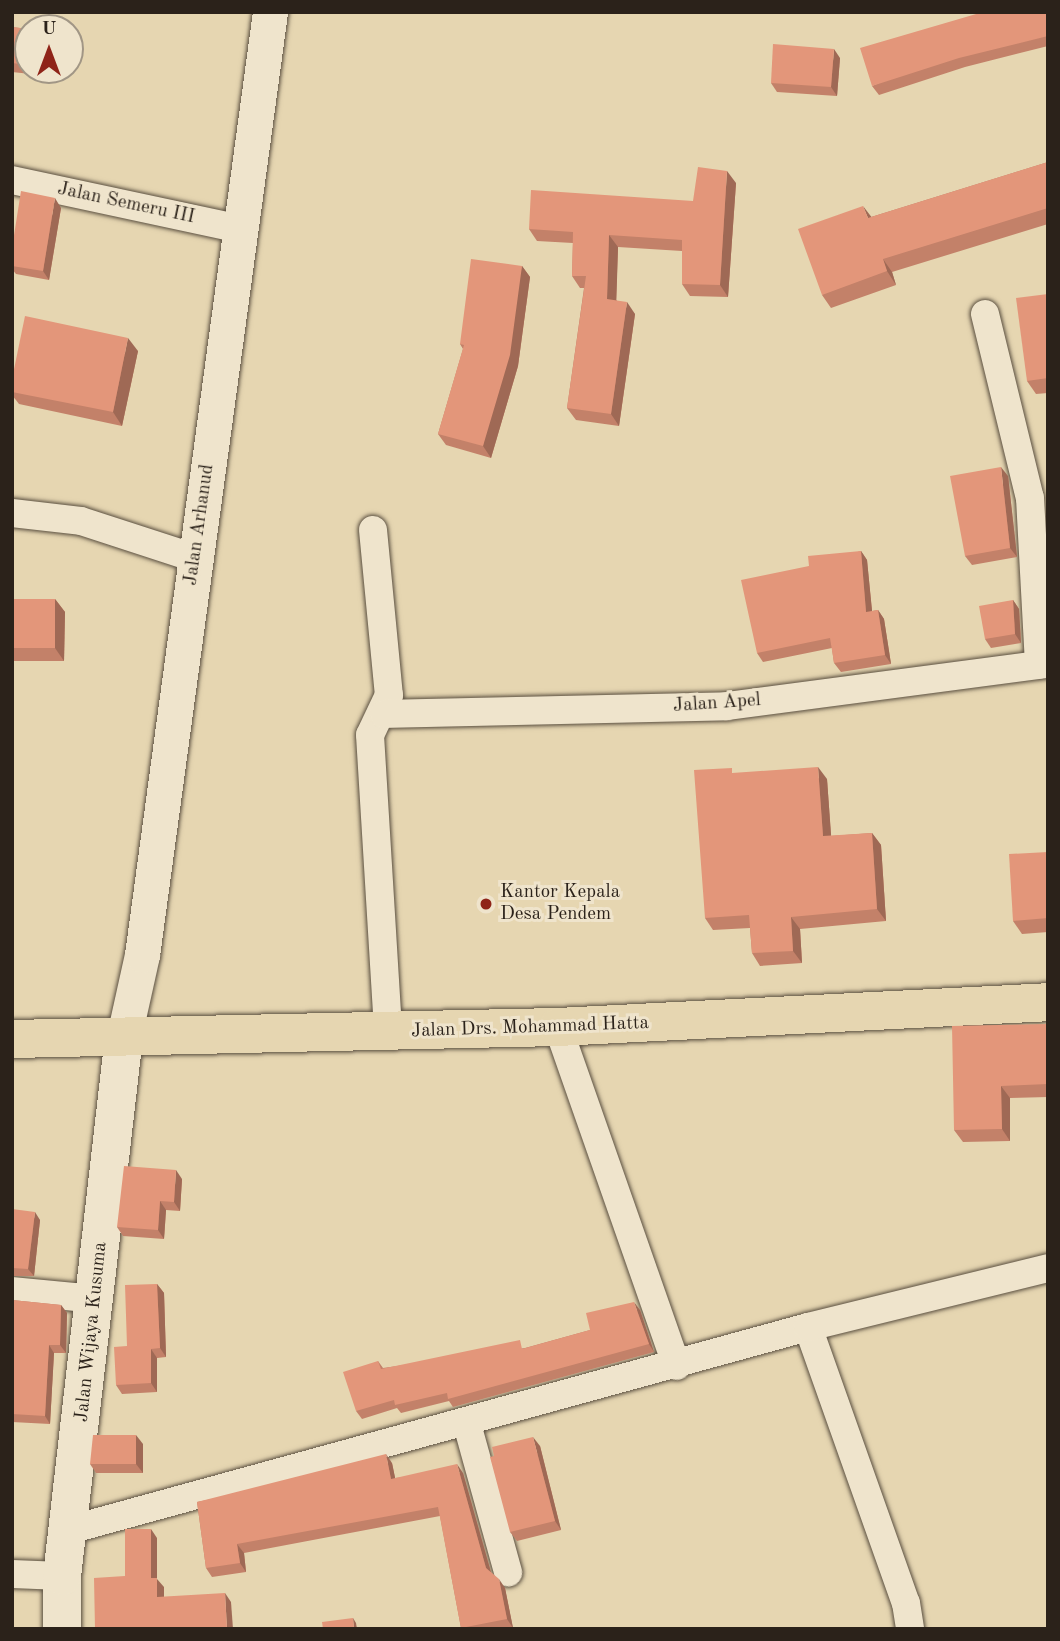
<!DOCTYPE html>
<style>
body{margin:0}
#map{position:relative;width:1060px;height:1641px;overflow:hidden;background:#e6d6b1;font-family:"Old Standard TT",serif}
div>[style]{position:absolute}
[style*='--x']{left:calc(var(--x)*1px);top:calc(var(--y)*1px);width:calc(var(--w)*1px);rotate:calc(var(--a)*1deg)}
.roads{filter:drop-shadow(0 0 2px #5a4f40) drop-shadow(0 0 2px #5a4f40)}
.minor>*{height:28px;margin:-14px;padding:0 14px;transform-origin:14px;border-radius:14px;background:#efe4cc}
.tertiary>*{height:35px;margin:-17.5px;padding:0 17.5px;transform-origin:17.5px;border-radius:17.5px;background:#efe4cc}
.secondary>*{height:38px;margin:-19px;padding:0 19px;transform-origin:19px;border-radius:19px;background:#efe4cc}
.primary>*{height:38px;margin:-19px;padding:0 19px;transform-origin:19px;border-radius:19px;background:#e6d6b1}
.wall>*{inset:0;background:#c38169}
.shaded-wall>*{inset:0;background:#9f6955}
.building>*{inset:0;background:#e3967a}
.dots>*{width:19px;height:19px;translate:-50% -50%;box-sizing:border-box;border:4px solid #efe4cc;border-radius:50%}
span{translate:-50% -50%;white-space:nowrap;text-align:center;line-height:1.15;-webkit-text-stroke:6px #efe4cc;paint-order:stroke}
.street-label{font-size:19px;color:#2b221a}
.poi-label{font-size:19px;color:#2b221a}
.left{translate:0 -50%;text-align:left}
.frame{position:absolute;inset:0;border:14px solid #2b221a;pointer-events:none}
.north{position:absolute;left:14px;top:14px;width:70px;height:70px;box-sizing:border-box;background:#efe4cc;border:2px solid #a19685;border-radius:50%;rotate:0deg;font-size:19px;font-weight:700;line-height:28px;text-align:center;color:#2b221a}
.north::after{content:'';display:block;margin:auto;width:24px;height:32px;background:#8f2418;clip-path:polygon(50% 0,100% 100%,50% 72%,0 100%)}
</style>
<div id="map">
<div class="roads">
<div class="minor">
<i style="--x:12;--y:180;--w:233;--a:12.1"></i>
<i style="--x:985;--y:314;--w:189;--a:76.3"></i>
<i style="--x:1030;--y:498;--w:167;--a:86.9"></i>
<i style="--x:12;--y:513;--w:69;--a:6.6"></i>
<i style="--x:81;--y:521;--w:120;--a:18"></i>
<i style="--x:373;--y:530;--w:166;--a:84.5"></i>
<i style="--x:389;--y:695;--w:44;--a:115.4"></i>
<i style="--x:370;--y:735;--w:298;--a:86.5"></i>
<i style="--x:384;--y:714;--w:343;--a:-1.3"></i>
<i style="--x:727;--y:706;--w:324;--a:-7.5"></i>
<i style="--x:558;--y:1027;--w:359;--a:70.7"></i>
<i style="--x:12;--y:1291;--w:85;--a:5.4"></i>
<i style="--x:808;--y:1327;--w:293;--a:70.5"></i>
<i style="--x:906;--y:1603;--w:26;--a:81"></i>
<i style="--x:467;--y:1424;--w:154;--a:74.5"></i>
<i style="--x:69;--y:1530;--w:766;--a:-15.36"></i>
<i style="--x:808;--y:1327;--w:247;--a:-13.8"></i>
<i style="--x:12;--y:1574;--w:50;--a:2.3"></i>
</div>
<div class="tertiary">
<i style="--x:124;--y:1036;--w:83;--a:-77.5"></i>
<i style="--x:142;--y:955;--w:952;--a:-82.27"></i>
</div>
<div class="secondary">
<i style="--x:62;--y:1629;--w:53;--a:-90"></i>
<i style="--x:62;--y:1576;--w:544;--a:-83.45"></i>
</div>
<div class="primary">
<i style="--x:12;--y:1039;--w:546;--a:-1.26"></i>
<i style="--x:558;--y:1027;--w:491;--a:-2.9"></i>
</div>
</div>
<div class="wall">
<i style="clip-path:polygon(1048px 12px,1048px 46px,965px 67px,879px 95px,872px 86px)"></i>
<i style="clip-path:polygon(12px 27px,28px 29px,28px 70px,69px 70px,68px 78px,12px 72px)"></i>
<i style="clip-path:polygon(840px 58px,837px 96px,777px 92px,771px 83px)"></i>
<i style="clip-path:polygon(1048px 162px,1048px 224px,892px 272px,896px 285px,831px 308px,822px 295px,871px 217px)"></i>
<i style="clip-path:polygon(736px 183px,728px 297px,690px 296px,682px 284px,682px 251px,618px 247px,616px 300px,635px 314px,619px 426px,576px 420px,567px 408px,584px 288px,580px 288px,572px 276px,573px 243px,537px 241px,529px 229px,693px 201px)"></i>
<i style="clip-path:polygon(61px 208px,49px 280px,16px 274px,12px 269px,12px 248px)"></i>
<i style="clip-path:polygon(522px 266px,530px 277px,518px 366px,491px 458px,446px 445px,438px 434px,463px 349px,460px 344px)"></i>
<i style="clip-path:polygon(1048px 294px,1048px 393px,1036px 394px,1027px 381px)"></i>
<i style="clip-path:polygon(138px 351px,122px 426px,19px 404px,12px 395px,12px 379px)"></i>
<i style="clip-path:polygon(1008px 476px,1017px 557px,972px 565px,965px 556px)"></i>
<i style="clip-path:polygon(861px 551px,867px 560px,872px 611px,878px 610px,884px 619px,891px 664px,841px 672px,834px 663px,832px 648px,763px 662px,757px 653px,809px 566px)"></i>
<i style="clip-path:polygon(12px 599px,55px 599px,65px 612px,64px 661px,12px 661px)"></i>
<i style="clip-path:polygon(1013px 600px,1019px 609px,1021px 643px,991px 648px,985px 639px)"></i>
<i style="clip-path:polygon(735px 773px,827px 779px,831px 836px,872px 833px,881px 845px,886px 921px,800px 929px,802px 963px,760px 966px,752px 953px,750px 928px,713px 930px,705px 918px)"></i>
<i style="clip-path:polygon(1048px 852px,1048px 932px,1022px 934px,1013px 921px)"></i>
<i style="clip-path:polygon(1048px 1024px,1048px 1097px,1010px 1098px,1010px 1141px,963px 1142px,954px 1130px)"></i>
<i style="clip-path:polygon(182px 1179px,180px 1211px,166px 1210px,164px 1239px,123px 1236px,117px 1227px)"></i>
<i style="clip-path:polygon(12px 1209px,40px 1220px,34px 1276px,12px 1276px)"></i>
<i style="clip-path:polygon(157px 1284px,164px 1293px,166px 1357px,157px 1358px,157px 1392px,122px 1394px,116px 1385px,127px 1346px)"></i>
<i style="clip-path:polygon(12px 1300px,61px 1305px,67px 1313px,66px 1353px,54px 1353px,50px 1424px,12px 1422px)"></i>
<i style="clip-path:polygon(640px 1310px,654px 1352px,453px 1407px,449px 1401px,401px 1413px,397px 1408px,362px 1419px,356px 1411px,378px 1361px,383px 1368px,525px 1348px,590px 1330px)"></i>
<i style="clip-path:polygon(143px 1444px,143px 1473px,96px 1473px,90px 1464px)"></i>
<i style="clip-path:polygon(540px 1446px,561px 1530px,517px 1541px,510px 1532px)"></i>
<i style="clip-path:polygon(392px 1463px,395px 1478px,463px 1473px,491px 1572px,505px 1588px,513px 1628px,461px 1628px,440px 1516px,244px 1553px,246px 1572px,212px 1577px,206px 1568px,197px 1502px)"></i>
</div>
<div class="shaded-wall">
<i style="clip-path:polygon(70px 39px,72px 42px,70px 61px)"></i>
<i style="clip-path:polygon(834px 49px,840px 58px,837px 96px,831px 87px)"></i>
<i style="clip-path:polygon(63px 70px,69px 70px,68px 78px)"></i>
<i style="clip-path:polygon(727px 171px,736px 183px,728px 297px,720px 285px)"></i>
<i style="clip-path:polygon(55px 198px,61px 208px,49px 280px,43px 271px)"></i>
<i style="clip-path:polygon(863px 206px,873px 219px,868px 218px)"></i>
<i style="clip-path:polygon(609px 235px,618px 247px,616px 311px,607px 299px)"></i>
<i style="clip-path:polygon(883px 259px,892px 272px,896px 285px,887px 271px)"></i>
<i style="clip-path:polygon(522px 266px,530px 277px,518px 366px,491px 458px,483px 446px)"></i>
<i style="clip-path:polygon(627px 302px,635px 314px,619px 426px,611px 414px)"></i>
<i style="clip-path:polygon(128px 338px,138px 351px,122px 426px,113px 412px)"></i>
<i style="clip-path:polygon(1001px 467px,1008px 476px,1017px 557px,1010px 548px)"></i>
<i style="clip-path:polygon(861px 551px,867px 560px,873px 621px,866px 612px)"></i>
<i style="clip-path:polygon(55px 599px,65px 612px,64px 661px,55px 648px)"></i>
<i style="clip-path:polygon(1013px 600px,1019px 609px,1021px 643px,1015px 634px)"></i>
<i style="clip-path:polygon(878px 610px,884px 619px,891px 664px,885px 655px)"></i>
<i style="clip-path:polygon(818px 767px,827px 779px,832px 848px,823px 836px)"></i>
<i style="clip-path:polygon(872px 833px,881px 845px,886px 921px,877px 909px)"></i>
<i style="clip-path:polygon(791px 917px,800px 929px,802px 963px,793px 951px)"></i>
<i style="clip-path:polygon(1001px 1086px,1010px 1098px,1010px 1141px,1002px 1129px)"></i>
<i style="clip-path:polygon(176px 1170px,182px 1179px,180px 1211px,174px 1202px)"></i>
<i style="clip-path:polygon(160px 1201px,166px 1210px,164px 1239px,158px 1230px)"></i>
<i style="clip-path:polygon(35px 1212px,40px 1220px,34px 1276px,28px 1269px)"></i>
<i style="clip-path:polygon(157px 1284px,164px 1293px,166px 1357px,160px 1348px)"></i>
<i style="clip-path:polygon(634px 1302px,640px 1310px,654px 1352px,649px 1344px)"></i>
<i style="clip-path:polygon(61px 1305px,67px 1313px,66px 1353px,60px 1345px)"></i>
<i style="clip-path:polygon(49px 1345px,54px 1353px,50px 1424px,45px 1416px)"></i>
<i style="clip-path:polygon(151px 1349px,157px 1358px,157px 1392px,151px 1383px)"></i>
<i style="clip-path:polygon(136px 1435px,143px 1444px,143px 1473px,136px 1464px)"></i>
<i style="clip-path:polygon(533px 1437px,540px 1446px,561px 1530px,555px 1521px)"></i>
<i style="clip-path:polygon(386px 1454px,392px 1463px,397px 1487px,391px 1479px)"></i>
<i style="clip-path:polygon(457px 1464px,463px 1473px,492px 1576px,486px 1568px)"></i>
<i style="clip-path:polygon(151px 1529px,157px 1538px,157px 1579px,164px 1587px,164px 1606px,157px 1597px,151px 1578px)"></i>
<i style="clip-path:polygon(237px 1544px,244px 1553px,246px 1572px,240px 1563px)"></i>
<i style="clip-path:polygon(499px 1579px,505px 1588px,513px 1628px,507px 1619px)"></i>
<i style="clip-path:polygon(225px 1593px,231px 1602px,233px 1629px,227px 1629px)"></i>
<i style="clip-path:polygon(353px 1618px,356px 1623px,357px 1629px,354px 1629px)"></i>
</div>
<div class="building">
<i style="clip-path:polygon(983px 12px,1048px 12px,1048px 36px,959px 58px,872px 86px,860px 48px)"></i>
<i style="clip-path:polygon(12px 27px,28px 29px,28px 65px,12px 63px)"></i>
<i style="clip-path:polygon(773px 44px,834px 49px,831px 87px,771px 83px)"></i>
<i style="clip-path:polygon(1048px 162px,1048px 208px,883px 259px,887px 271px,822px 295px,798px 229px,863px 206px,868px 218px)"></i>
<i style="clip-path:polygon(698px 167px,727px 171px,720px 285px,682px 284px,682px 240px,609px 235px,607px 299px,627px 302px,611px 414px,567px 408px,586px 276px,572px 276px,573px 232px,529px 229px,531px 190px,693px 201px)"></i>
<i style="clip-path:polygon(21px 191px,55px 198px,43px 271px,12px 266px,12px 248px)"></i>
<i style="clip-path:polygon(471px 259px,522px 266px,510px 355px,483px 446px,438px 434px,464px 345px,460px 344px)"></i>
<i style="clip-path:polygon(1048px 294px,1048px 378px,1027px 381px,1016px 298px)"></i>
<i style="clip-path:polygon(25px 316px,128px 338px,113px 412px,12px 392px,12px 379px)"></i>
<i style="clip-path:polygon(1001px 467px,1010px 548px,965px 556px,950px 476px)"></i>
<i style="clip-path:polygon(861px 551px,866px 612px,878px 610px,885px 655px,834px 663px,830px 638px,757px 653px,741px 580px,809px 566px,808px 556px)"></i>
<i style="clip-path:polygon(12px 599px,55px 599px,55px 648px,12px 648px)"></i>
<i style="clip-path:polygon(1013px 600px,1015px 634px,985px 639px,979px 606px)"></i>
<i style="clip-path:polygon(818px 767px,823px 836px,872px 833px,877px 909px,791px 917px,793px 951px,752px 953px,749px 915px,705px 918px,694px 770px,732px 768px,732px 773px)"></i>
<i style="clip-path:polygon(1048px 852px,1048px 918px,1013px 921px,1009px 854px)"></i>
<i style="clip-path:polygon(1048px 1024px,1048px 1084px,1001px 1086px,1002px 1129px,954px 1130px,952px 1026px)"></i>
<i style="clip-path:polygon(124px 1166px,176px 1170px,174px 1202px,160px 1201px,158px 1230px,117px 1227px)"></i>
<i style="clip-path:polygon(12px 1209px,35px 1212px,28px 1269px,12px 1268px)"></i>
<i style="clip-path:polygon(157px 1284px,160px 1348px,151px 1349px,151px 1383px,116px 1385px,114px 1347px,127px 1346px,125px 1285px)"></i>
<i style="clip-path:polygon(12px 1300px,61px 1305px,60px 1345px,49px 1345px,45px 1416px,12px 1414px)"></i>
<i style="clip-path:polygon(634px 1302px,649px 1344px,448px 1399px,447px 1393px,395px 1405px,394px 1400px,356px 1411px,343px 1372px,378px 1361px,381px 1369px,520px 1340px,522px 1349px,590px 1330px,586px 1313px)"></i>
<i style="clip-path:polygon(93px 1435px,136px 1435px,136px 1464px,90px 1464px)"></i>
<i style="clip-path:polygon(533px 1437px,555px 1521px,510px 1532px,490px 1457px,494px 1456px,492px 1447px)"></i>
<i style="clip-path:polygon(386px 1454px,391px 1479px,457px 1464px,486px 1568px,499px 1579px,507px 1619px,461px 1628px,438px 1507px,237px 1544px,240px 1563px,206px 1568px,197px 1502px)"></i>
<i style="clip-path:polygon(125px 1529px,151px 1529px,151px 1578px,157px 1578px,157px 1597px,225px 1593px,227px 1629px,95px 1629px,94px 1578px,125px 1576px)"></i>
<i style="clip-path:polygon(353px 1618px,354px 1629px,323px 1629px,322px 1622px)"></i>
</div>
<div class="dots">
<i style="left:486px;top:904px;background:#8f2418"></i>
</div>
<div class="street-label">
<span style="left:126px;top:204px;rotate:12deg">Jalan Semeru III</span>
<span style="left:200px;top:525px;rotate:-82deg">Jalan Arhanud</span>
<span style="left:717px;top:704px;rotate:-4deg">Jalan Apel</span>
<span style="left:530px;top:1028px;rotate:-2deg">Jalan Drs. Mohammad Hatta</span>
<span style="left:92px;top:1332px;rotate:-84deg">Jalan Wijaya Kusuma</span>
</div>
<div class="poi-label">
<span class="left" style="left:500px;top:904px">Kantor Kepala<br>Desa Pendem</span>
</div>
<div class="frame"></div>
<div class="north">U</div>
</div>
